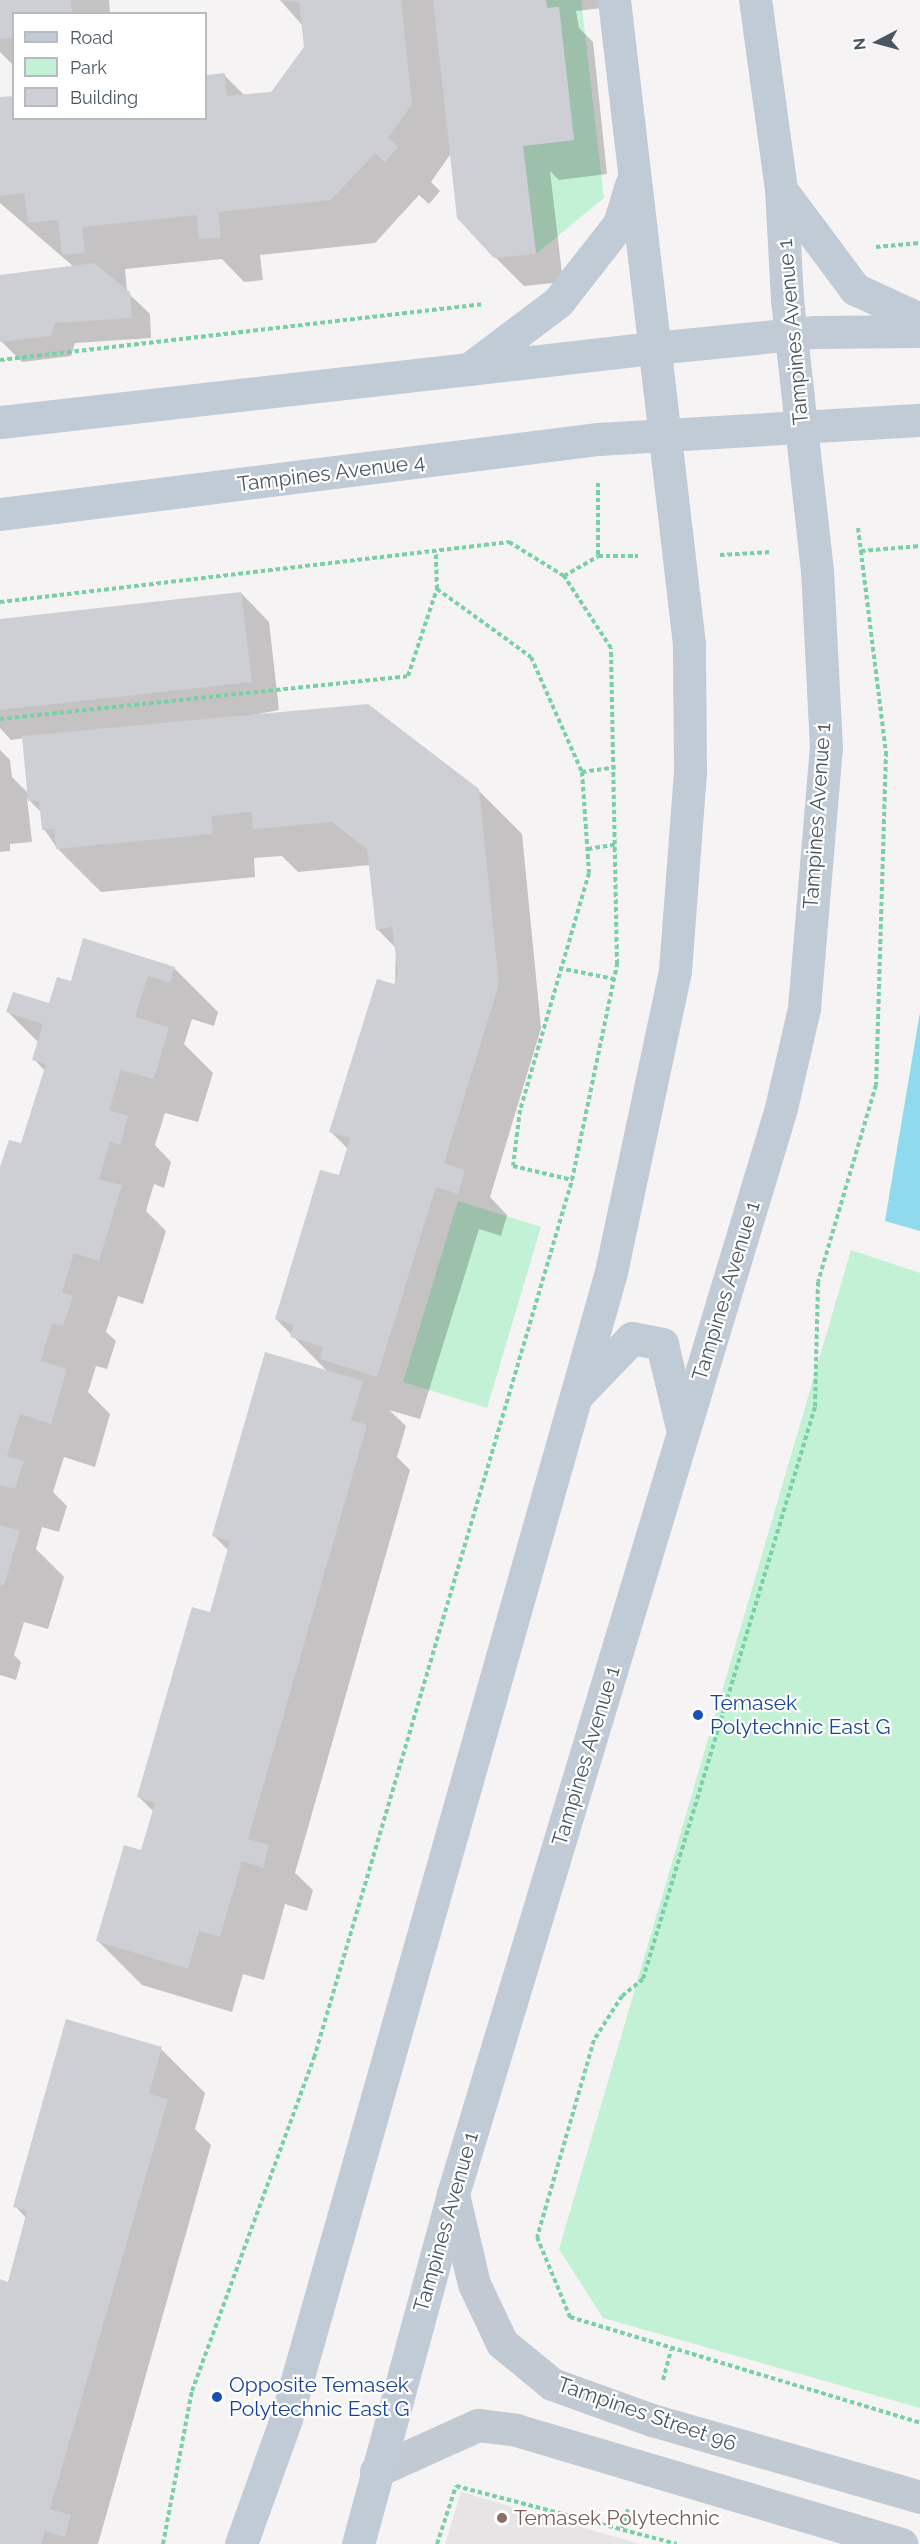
<!DOCTYPE html>
<style>
body{margin:0}
#map{position:relative;width:920px;height:2544px;overflow:hidden;background:#f5f3f3;font-family:Raleway,sans-serif}
div>[style]{position:absolute}
[style*='--x']{left:calc(var(--x)*1px);top:calc(var(--y)*1px);width:calc(var(--w)*1px);rotate:calc(var(--a)*1deg)}
.education>*{inset:0;background:#e6e4e5}
.green>*{inset:0;background:#c3f1d5}
.water>*{inset:0;background:#90daee}
.shadow>*{inset:0;background:#0003}
.building>*{inset:0;background:#cdcfd5}
.path>*{height:4px;margin-top:-2px;transform-origin:0;background:repeating-linear-gradient(90deg,#7ad0a6 0 4.5px,transparent 0 7.5px)}
.street>*{height:33px;margin:-16.5px;padding:0 16.5px;transform-origin:16.5px;border-radius:16.5px;background:#c1cad2}
.secondary>*{height:33px;margin:-16.5px;padding:0 16.5px;transform-origin:16.5px;border-radius:16.5px;background:#c1cbd6}
.dots>*{width:16px;height:16px;translate:-50% -50%;box-sizing:border-box;border:3px solid #fff;border-radius:50%}
span{translate:-50% -50%;white-space:nowrap;text-align:center;line-height:1.15;-webkit-text-stroke:4.5px #fff;paint-order:stroke}
.street-label{font-size:21px;color:#4a5661}
.transit-label{font-size:21px;color:#164399}
.left{translate:0 -50%;text-align:left}
.education-label{font-size:21px;color:#785e54}
.legend{position:absolute;left:12px;top:12px;width:195px;height:108px;box-sizing:border-box;background:#fff;border:2px solid #b7bbc0;margin:0;padding:8px 10px;list-style:none;font-size:18px;color:#4a5661}
.legend li{display:flex;align-items:center;gap:12px;height:30px}
.legend b{width:30px;border:2px solid #b7bbc0}
.north{position:absolute;left:848px;top:12px;width:60px;height:60px;-webkit-text-stroke:4px #fff;paint-order:stroke;rotate:264deg;font-size:16px;font-weight:700;line-height:24px;text-align:center;color:#4a5661}
.north::after{content:'';display:block;margin:auto;width:21px;height:27px;background:#4a5661;clip-path:polygon(50% 0,100% 100%,50% 72%,0 100%)}
</style>
<div id="map">
<div class="education">
<i style="clip-path:polygon(461px 2492px,640px 2544px,445px 2544px)"></i>
</div>
<div class="green">
<i style="clip-path:polygon(546px 0,581px 0,604px 198px,536px 254px,523px 146px,574px 140px,559px 7px,547px 8px)"></i>
<i style="clip-path:polygon(458px 1201px,541px 1227px,487px 1408px,403px 1382px)"></i>
<i style="clip-path:polygon(851px 1250px,920px 1273px,920px 2408px,603px 2318px,559px 2249px)"></i>
</div>
<div class="water">
<i style="clip-path:polygon(920px 1012px,920px 1231px,885px 1221px)"></i>
</div>
<div class="shadow">
<i style="clip-path:polygon(0 0,109px 0,110px 14px,14px 14px,14px 66px,0 52px)"></i>
<i style="clip-path:polygon(280px 0,610px 0,611px 7px,576px 11px,579px 28px,593px 42px,607px 174px,559px 180px,550px 171px,563px 282px,524px 286px,495px 257px,452px 152px,431px 182px,440px 191px,429px 204px,419px 195px,375px 243px,260px 255px,263px 280px,244px 282px,222px 259px,125px 269px,127px 292px,150px 314px,151px 338px,75px 343px,71px 356px,22px 362px,2px 342px,0 276px,74px 267px,0 203px,0 98px,14px 118px,206px 118px,206px 77px,224px 75px,245px 96px,271px 93px,305px 47px,303px 26px)"></i>
<i style="clip-path:polygon(241px 593px,269px 622px,279px 710px,243px 717px,478px 790px,522px 834px,541px 1028px,490px 1197px,507px 1215px,501px 1236px,479px 1229px,420px 1419px,389px 1410px,406px 1426px,397px 1457px,410px 1470px,295px 1873px,313px 1890px,307px 1911px,285px 1904px,264px 1980px,243px 1974px,232px 2012px,142px 1985px,98px 1941px,142px 1852px,154px 1812px,139px 1797px,211px 1614px,229px 1551px,214px 1536px,328px 1372px,276px 1319px,340px 1177px,348px 1149px,331px 1132px,395px 986px,396px 948px,377px 929px,370px 865px,298px 872px,282px 856px,254px 858px,255px 877px,101px 892px,57px 848px,44px 829px,42px 813px,27px 798px,32px 842px,10px 844px,10px 851px,0 852px,0 750px,10px 760px,12px 777px,29px 794px,24px 738px,11px 740px,0 728px,0 621px)"></i>
<i style="clip-path:polygon(174px 968px,218px 1012px,214px 1026px,192px 1019px,184px 1044px,213px 1073px,198px 1122px,165px 1113px,155px 1145px,171px 1162px,164px 1188px,154px 1184px,146px 1211px,166px 1231px,143px 1304px,118px 1296px,106px 1332px,116px 1341px,107px 1369px,96px 1366px,88px 1392px,110px 1414px,95px 1467px,64px 1457px,53px 1492px,67px 1506px,59px 1532px,42px 1527px,36px 1549px,64px 1577px,48px 1629px,24px 1622px,14px 1655px,21px 1662px,16px 1680px,0 1675px,0 1169px,22px 1145px,45px 1071px,34px 1059px,39px 1043px,8px 1012px,50px 1005px,72px 983px)"></i>
<i style="clip-path:polygon(161px 2049px,205px 2093px,195px 2129px,211px 2145px,98px 2544px,0 2544px,0 2281px,9px 2283px,27px 2219px,15px 2206px)"></i>
</div>
<div class="building">
<i style="clip-path:polygon(0 0,71px 0,72px 14px,14px 14px,14px 38px,0 39px)"></i>
<i style="clip-path:polygon(278px 0,401px 0,412px 104px,388px 138px,398px 147px,385px 162px,375px 153px,331px 200px,218px 212px,221px 238px,199px 239px,197px 215px,82px 227px,85px 253px,62px 255px,58px 220px,28px 223px,24px 193px,0 196px,0 97px,14px 96px,14px 118px,206px 118px,206px 75px,225px 73px,227px 96px,271px 92px,304px 47px,299px 2px)"></i>
<i style="clip-path:polygon(433px 0,546px 0,547px 8px,559px 7px,574px 140px,523px 146px,536px 254px,494px 258px,457px 218px)"></i>
<i style="clip-path:polygon(94px 263px,130px 292px,132px 318px,55px 323px,51px 336px,0 342px,0 275px)"></i>
<i style="clip-path:polygon(241px 592px,252px 682px,0 710px,0 619px)"></i>
<i style="clip-path:polygon(368px 704px,479px 789px,499px 984px,444px 1163px,465px 1170px,458px 1194px,436px 1187px,377px 1377px,320px 1359px,323px 1347px,290px 1337px,294px 1325px,275px 1319px,320px 1170px,339px 1175px,350px 1138px,329px 1132px,377px 979px,394px 984px,398px 973px,392px 927px,376px 930px,367px 849px,332px 822px,253px 829px,252px 812px,211px 816px,213px 834px,56px 849px,54px 829px,42px 830px,39px 801px,28px 801px,22px 736px)"></i>
<i style="clip-path:polygon(83px 938px,175px 967px,170px 983px,148px 976px,135px 1017px,169px 1027px,154px 1079px,121px 1070px,109px 1110px,128px 1116px,120px 1145px,110px 1141px,99px 1179px,122px 1185px,99px 1261px,74px 1253px,62px 1292px,73px 1296px,63px 1326px,52px 1323px,41px 1361px,67px 1369px,51px 1424px,20px 1414px,7px 1456px,24px 1461px,15px 1489px,0 1485px,0 1167px,9px 1140px,21px 1143px,46px 1064px,32px 1060px,43px 1024px,6px 1012px,13px 992px,49px 1003px,57px 977px,71px 981px)"></i>
<i style="clip-path:polygon(265px 1352px,363px 1381px,351px 1420px,367px 1425px,248px 1839px,269px 1845px,263px 1868px,242px 1861px,220px 1937px,199px 1931px,188px 1969px,96px 1941px,124px 1845px,141px 1850px,155px 1803px,137px 1797px,192px 1607px,210px 1612px,230px 1541px,212px 1536px)"></i>
<i style="clip-path:polygon(0 1525px,20px 1531px,4px 1586px,0 1585px)"></i>
<i style="clip-path:polygon(66px 2019px,162px 2047px,149px 2094px,168px 2099px,50px 2509px,71px 2515px,65px 2537px,45px 2531px,41px 2544px,0 2544px,0 2279px,8px 2282px,27px 2211px,13px 2207px)"></i>
</div>
<div class="path">
<i style="--x:876;--y:247;--w:44;--a:-5.2"></i>
<i style="--x:0;--y:360;--w:485;--a:-6.6"></i>
<i style="--x:598;--y:483;--w:73;--a:90"></i>
<i style="--x:598;--y:556;--w:40;--a:0"></i>
<i style="--x:858;--y:528;--w:226;--a:82.9"></i>
<i style="--x:886;--y:752;--w:333;--a:91.7"></i>
<i style="--x:876;--y:1085;--w:205;--a:106.4"></i>
<i style="--x:818;--y:1282;--w:125;--a:91.4"></i>
<i style="--x:815;--y:1407;--w:597;--a:106.74"></i>
<i style="--x:643;--y:1979;--w:27;--a:141"></i>
<i style="--x:622;--y:1996;--w:52;--a:122.5"></i>
<i style="--x:594;--y:2040;--w:205;--a:106.1"></i>
<i style="--x:537;--y:2237;--w:87;--a:67.6"></i>
<i style="--x:570;--y:2317;--w:366;--a:16.8"></i>
<i style="--x:861;--y:551;--w:59;--a:-4.8"></i>
<i style="--x:720;--y:555;--w:52;--a:-3.3"></i>
<i style="--x:437;--y:589;--w:116;--a:35.9"></i>
<i style="--x:531;--y:657;--w:126;--a:66.1"></i>
<i style="--x:582;--y:772;--w:101;--a:86"></i>
<i style="--x:589;--y:873;--w:247;--a:106.2"></i>
<i style="--x:520;--y:1110;--w:56;--a:97.1"></i>
<i style="--x:513;--y:1166;--w:61;--a:13.3"></i>
<i style="--x:0;--y:602;--w:513;--a:-6.72"></i>
<i style="--x:509;--y:542;--w:65;--a:31.7"></i>
<i style="--x:0;--y:719;--w:410;--a:-6"></i>
<i style="--x:408;--y:676;--w:92;--a:-71.6"></i>
<i style="--x:437;--y:589;--w:38;--a:-92"></i>
<i style="--x:582;--y:772;--w:34;--a:-8"></i>
<i style="--x:588;--y:849;--w:30;--a:-9"></i>
<i style="--x:559;--y:968;--w:56;--a:11.3"></i>
<i style="--x:663;--y:2380;--w:31;--a:-75"></i>
<i style="--x:622;--y:2528;--w:20;--a:-72"></i>
<i style="--x:163;--y:2544;--w:156;--a:-79.3"></i>
<i style="--x:192;--y:2391;--w:355;--a:-69.9"></i>
<i style="--x:314;--y:2058;--w:915;--a:-73.62"></i>
<i style="--x:572;--y:1180;--w:221;--a:-78.2"></i>
<i style="--x:617;--y:964;--w:316;--a:-91.1"></i>
<i style="--x:611;--y:648;--w:86;--a:-123.1"></i>
<i style="--x:564;--y:576;--w:39;--a:-30"></i>
<i style="--x:437;--y:2544;--w:61;--a:-71.9"></i>
<i style="--x:456;--y:2486;--w:228;--a:14.7"></i>
</div>
<div class="street">
<i style="--x:453;--y:2194;--w:92;--a:76.9"></i>
<i style="--x:474;--y:2284;--w:65;--a:64.6"></i>
<i style="--x:502;--y:2343;--w:65;--a:39.4"></i>
<i style="--x:552;--y:2384;--w:106;--a:19.8"></i>
<i style="--x:652;--y:2420;--w:279;--a:16"></i>
<i style="--x:376;--y:2471;--w:112;--a:-24.3"></i>
<i style="--x:478;--y:2425;--w:38;--a:7"></i>
<i style="--x:516;--y:2430;--w:402;--a:16.5"></i>
</div>
<div class="secondary">
<i style="--x:782;--y:191;--w:122;--a:53.3"></i>
<i style="--x:855;--y:289;--w:72;--a:24.8"></i>
<i style="--x:469;--y:369;--w:111;--a:-37"></i>
<i style="--x:558;--y:302;--w:99;--a:-52"></i>
<i style="--x:619;--y:224;--w:41;--a:-72.9"></i>
<i style="--x:0;--y:422;--w:658;--a:-6.46"></i>
<i style="--x:654;--y:348;--w:162;--a:-5.7"></i>
<i style="--x:815;--y:332;--w:105;--a:-0.5"></i>
<i style="--x:0;--y:514;--w:603;--a:-7.15"></i>
<i style="--x:598;--y:439;--w:323;--a:-3.4"></i>
<i style="--x:579;--y:1393;--w:76;--a:-46.1"></i>
<i style="--x:632;--y:1338;--w:31;--a:11"></i>
<i style="--x:662;--y:1344;--w:90;--a:76.6"></i>
<i style="--x:241;--y:2544;--w:133;--a:-70.2"></i>
<i style="--x:286;--y:2419;--w:1192;--a:-74.18"></i>
<i style="--x:611;--y:1272;--w:308;--a:-78"></i>
<i style="--x:675;--y:971;--w:202;--a:-85.7"></i>
<i style="--x:690;--y:770;--w:126;--a:-90.5"></i>
<i style="--x:689;--y:644;--w:648;--a:-96.64"></i>
<i style="--x:358;--y:2544;--w:363;--a:-74.8"></i>
<i style="--x:453;--y:2194;--w:1134;--a:-73.19"></i>
<i style="--x:781;--y:1108;--w:103;--a:-77"></i>
<i style="--x:804;--y:1008;--w:261;--a:-85.2"></i>
<i style="--x:826;--y:748;--w:177;--a:-92.9"></i>
<i style="--x:817;--y:571;--w:274;--a:-96.3"></i>
<i style="--x:787;--y:299;--w:110;--a:-93.1"></i>
<i style="--x:781;--y:189;--w:191;--a:-97.8"></i>
</div>
<div class="dots">
<i style="left:698px;top:1715px;background:#1a4fb4"></i>
<i style="left:217px;top:2397px;background:#1a4fb4"></i>
<i style="left:502px;top:2518px;background:#8d6e63"></i>
</div>
<div class="street-label">
<span style="left:793px;top:332px;rotate:-95deg">Tampines Avenue 1</span>
<span style="left:331px;top:473px;rotate:-7deg">Tampines Avenue 4</span>
<span style="left:817px;top:816px;rotate:-86deg">Tampines Avenue 1</span>
<span style="left:726px;top:1291px;rotate:-73deg">Tampines Avenue 1</span>
<span style="left:586px;top:1756px;rotate:-73deg">Tampines Avenue 1</span>
<span style="left:446px;top:2222px;rotate:-74deg">Tampines Avenue 1</span>
<span style="left:647px;top:2414px;rotate:19deg">Tampines Street 96</span>
</div>
<div class="transit-label">
<span class="left" style="left:710px;top:1715px">Temasek<br>Polytechnic East G</span>
<span class="left" style="left:229px;top:2397px">Opposite Temasek<br>Polytechnic East G</span>
</div>
<div class="education-label">
<span class="left" style="left:514px;top:2518px">Temasek Polytechnic</span>
</div>
<ul class="legend">
<li><b style="height:8px;background:#c1cbd6"></b>Road</li>
<li><b style="height:16px;background:#c3f1d5"></b>Park</li>
<li><b style="height:16px;background:#cdcfd5"></b>Building</li>
</ul>
<div class="north">N</div>
</div>
